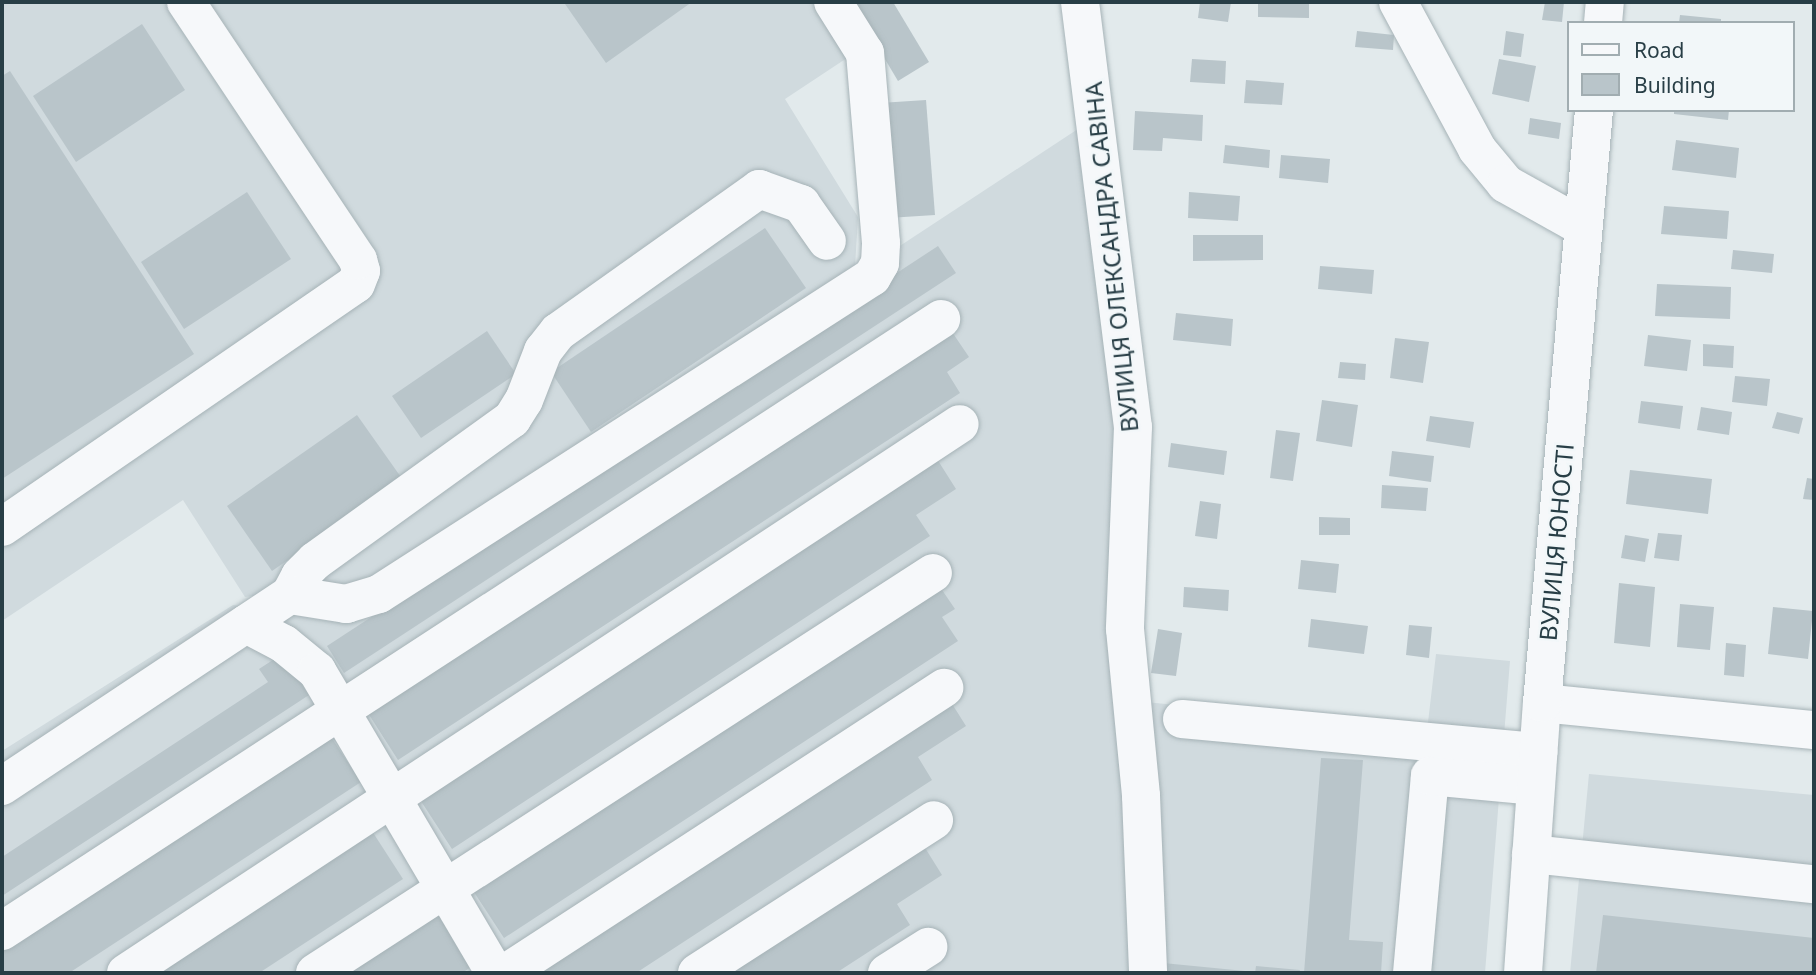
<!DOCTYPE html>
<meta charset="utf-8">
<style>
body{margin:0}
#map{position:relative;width:1816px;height:975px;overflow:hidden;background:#e2eaec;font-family:"Noto Sans",sans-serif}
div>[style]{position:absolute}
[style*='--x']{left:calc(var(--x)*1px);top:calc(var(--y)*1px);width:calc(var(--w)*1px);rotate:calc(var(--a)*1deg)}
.built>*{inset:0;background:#d0dade}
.building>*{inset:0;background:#b9c5ca}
.roads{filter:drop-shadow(0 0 2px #a6b3b7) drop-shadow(0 0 2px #a6b3b7)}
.minor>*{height:38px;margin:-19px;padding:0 19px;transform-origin:19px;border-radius:19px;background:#f6f8fa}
span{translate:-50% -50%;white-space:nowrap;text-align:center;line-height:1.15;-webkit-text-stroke:5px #f2f7f9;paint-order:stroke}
.street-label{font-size:24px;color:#283e46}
.frame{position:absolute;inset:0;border:4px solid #283e46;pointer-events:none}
.legend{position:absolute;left:1567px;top:21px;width:228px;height:91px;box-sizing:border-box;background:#f2f7f9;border:2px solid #a1adb1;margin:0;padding:9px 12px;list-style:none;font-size:21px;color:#283e46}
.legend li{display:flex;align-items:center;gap:14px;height:35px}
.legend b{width:35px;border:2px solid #a1adb1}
</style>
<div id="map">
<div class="built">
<i style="clip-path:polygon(2px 2px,819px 2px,853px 54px,785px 99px,858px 217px,855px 267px,385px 578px,245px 597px,183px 500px,2px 621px)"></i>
<i style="clip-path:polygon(1087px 123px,1121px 408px,1142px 973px,2px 973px,2px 751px,233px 605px,329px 621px)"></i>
<i style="clip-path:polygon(1436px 654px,1510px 661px,1485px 973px,1153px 973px,1146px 702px,1427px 731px)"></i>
<i style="clip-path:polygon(1589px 774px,1814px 795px,1814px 973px,1570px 973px)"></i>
</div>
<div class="building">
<i style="clip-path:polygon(569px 2px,692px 2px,606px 63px,565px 4px)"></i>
<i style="clip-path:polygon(851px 2px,893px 2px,929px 62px,898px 81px)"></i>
<i style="clip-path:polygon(1200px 2px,1231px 2px,1228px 22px,1198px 18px)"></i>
<i style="clip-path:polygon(1258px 2px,1309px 2px,1309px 18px,1258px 17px)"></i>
<i style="clip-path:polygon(1545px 2px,1564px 2px,1562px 22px,1542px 20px)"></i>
<i style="clip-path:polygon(1680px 15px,1721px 19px,1721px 23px,1679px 23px)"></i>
<i style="clip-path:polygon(142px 24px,185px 90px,76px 162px,33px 96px)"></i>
<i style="clip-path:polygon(1357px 31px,1394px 35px,1393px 50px,1355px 47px)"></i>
<i style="clip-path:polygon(1506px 31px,1524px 34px,1521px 57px,1503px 55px)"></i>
<i style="clip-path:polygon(1192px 59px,1226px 61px,1225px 84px,1190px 82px)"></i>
<i style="clip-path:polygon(1499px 59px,1536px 66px,1529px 102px,1492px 94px)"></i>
<i style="clip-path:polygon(10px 71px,194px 354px,2px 479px,2px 76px)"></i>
<i style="clip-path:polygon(1246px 80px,1284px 83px,1282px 105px,1244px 103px)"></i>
<i style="clip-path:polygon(926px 100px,935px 215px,888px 218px,880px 103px)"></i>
<i style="clip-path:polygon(1674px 110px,1729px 110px,1728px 120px,1674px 114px)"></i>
<i style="clip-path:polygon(1135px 111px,1203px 115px,1202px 141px,1163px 138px,1162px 151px,1133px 150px)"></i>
<i style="clip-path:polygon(1530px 118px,1561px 123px,1559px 139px,1528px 134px)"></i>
<i style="clip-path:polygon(1676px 140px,1739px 148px,1736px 178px,1672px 170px)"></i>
<i style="clip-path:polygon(1225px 145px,1270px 150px,1269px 168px,1223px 163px)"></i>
<i style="clip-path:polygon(1281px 155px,1330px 159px,1328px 183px,1279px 178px)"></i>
<i style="clip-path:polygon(247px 192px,291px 259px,184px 329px,141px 262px)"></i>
<i style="clip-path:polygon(1189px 192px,1240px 196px,1238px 221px,1188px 218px)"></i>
<i style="clip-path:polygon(1664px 206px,1729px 211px,1727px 239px,1661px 234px)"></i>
<i style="clip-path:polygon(765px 228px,806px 288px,591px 432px,551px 372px)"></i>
<i style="clip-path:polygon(1193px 235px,1263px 235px,1263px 260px,1193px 261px)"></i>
<i style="clip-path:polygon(938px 246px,956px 273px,344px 673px,327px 646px)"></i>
<i style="clip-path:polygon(1733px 250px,1774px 254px,1772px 273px,1731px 269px)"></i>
<i style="clip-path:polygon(1320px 266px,1374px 270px,1372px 294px,1318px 289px)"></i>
<i style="clip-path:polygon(1657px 284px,1731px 287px,1730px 319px,1655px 316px)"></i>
<i style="clip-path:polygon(1176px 313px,1233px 319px,1231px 346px,1173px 340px)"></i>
<i style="clip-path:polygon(950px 329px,969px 357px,947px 372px,960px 393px,398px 760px,366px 710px)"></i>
<i style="clip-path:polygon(487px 331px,516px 374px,421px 438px,392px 396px)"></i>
<i style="clip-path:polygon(1648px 335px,1691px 340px,1687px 371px,1644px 366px)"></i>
<i style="clip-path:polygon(1395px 338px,1429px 342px,1423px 383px,1390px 378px)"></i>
<i style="clip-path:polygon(1703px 344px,1734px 346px,1733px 368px,1703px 366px)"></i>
<i style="clip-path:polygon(1340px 362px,1366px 364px,1365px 380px,1338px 378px)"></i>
<i style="clip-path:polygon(1735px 376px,1770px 379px,1767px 406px,1732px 402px)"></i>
<i style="clip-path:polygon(1322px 400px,1358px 405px,1352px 447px,1316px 441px)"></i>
<i style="clip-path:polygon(1641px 401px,1683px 406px,1680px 429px,1638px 423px)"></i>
<i style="clip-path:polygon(1701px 407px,1732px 412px,1729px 435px,1697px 430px)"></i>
<i style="clip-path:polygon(1777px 412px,1803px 418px,1799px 434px,1772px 428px)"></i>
<i style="clip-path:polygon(357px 415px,403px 480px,272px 571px,227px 506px)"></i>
<i style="clip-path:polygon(1430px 416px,1474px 422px,1470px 448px,1426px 441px)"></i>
<i style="clip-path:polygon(1276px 430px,1300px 433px,1293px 481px,1270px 478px)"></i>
<i style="clip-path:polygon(1171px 443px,1227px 451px,1224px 475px,1168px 467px)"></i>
<i style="clip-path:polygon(1392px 451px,1434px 456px,1431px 482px,1389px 476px)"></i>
<i style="clip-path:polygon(937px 459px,956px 489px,916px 515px,930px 536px,452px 849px,419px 798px)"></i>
<i style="clip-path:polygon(1630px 470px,1712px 479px,1708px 514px,1626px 504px)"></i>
<i style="clip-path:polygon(1807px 478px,1814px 479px,1814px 500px,1803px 499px)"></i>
<i style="clip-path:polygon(1382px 485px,1428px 488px,1426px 511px,1381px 508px)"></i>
<i style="clip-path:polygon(1200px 501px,1221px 504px,1217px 539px,1195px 536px)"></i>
<i style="clip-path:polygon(1319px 517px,1350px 518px,1350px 535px,1319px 535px)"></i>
<i style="clip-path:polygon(1658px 533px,1682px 535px,1679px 561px,1654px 558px)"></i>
<i style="clip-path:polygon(1625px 535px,1649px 539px,1645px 562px,1621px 558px)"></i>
<i style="clip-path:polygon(1301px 560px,1339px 564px,1336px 593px,1298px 589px)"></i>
<i style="clip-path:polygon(1619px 583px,1655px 587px,1650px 647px,1614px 643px)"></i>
<i style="clip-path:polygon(938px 584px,955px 609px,942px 617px,958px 641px,504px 938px,472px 889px)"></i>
<i style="clip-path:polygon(1184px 587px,1229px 590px,1228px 611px,1183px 607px)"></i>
<i style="clip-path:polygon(1680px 604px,1714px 607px,1710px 650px,1677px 647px)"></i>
<i style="clip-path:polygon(1773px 607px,1813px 611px,1808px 659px,1768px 654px)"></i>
<i style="clip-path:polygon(1311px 619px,1368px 626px,1364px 654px,1308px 647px)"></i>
<i style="clip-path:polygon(1409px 625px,1432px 627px,1429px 658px,1406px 655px)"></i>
<i style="clip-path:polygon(1158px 629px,1182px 633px,1176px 676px,1151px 673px)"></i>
<i style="clip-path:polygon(1726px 643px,1746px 645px,1744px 677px,1724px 675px)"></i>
<i style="clip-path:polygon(282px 654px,309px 695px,2px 896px,2px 857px,268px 682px,259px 669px)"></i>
<i style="clip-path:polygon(949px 699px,966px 726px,918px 757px,932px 780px,636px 973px,530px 973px)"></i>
<i style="clip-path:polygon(329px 734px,361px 782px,69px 973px,2px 973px,2px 948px)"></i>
<i style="clip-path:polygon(1321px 758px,1363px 760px,1349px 940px,1383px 942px,1381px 973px,1304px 973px)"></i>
<i style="clip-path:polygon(372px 831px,403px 879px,259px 973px,154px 973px)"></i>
<i style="clip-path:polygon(922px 843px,942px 875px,897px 904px,910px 925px,836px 973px,723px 973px)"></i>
<i style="clip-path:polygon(444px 912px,477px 963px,462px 973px,350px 973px)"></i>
<i style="clip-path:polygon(1603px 915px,1814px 938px,1814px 973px,1596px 973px)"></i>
<i style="clip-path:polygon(1163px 963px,1245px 971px,1245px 973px,1162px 973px)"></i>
<i style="clip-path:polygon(1256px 966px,1300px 970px,1299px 973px,1255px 973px)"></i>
</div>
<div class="roads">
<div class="minor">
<i style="--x:1080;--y:2;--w:428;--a:82.9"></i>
<i style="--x:1133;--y:427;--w:202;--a:92.3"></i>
<i style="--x:1125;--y:629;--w:168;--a:84.5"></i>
<i style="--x:1141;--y:796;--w:177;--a:87.7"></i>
<i style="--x:1398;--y:2;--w:167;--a:61.7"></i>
<i style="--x:1477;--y:149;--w:45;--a:50.4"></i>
<i style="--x:1506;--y:184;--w:88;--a:29.2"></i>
<i style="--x:1603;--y:23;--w:21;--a:-85"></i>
<i style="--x:2;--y:527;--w:429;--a:-34.5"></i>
<i style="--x:356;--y:284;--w:14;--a:-69"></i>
<i style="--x:361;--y:271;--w:11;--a:-105"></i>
<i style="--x:358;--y:260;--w:310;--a:-123.7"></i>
<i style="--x:290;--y:595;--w:21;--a:-62"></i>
<i style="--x:300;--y:576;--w:21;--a:-45"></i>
<i style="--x:315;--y:561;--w:243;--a:-35.8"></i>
<i style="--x:512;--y:419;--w:22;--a:-58"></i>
<i style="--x:524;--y:400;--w:53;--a:-68.8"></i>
<i style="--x:543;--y:351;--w:24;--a:-52"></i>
<i style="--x:558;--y:332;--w:247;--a:-35.4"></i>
<i style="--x:759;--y:189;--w:45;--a:19.7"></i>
<i style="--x:801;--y:204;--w:45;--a:54.9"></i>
<i style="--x:246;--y:624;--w:43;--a:27.8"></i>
<i style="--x:284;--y:644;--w:43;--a:39.3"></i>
<i style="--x:317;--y:671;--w:351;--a:59.5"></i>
<i style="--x:1542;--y:703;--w:273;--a:5.7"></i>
<i style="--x:1182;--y:719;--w:358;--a:5.3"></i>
<i style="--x:2;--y:786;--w:346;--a:-33.6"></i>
<i style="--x:290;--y:595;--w:57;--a:9.1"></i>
<i style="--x:346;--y:604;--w:34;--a:-17"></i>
<i style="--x:379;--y:594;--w:586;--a:-32.74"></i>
<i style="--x:872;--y:277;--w:16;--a:-60"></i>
<i style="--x:880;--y:263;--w:20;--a:-87"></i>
<i style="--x:881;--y:243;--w:191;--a:-94.8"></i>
<i style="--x:865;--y:53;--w:60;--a:-122.1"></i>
<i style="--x:1531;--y:854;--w:285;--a:6.1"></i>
<i style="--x:2;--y:931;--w:1121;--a:-33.09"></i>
<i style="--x:126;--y:973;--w:998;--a:-33.36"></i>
<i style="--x:315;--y:973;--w:736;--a:-32.91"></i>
<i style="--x:506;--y:973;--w:523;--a:-33.05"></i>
<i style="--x:697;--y:973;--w:282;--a:-32.8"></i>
<i style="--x:887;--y:973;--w:49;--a:-32.4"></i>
<i style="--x:1412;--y:973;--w:198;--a:-84.8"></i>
<i style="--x:1430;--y:776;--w:106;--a:5.4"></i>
<i style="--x:1523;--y:973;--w:271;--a:-86"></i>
<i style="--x:1542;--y:703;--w:595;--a:-84.99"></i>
</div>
</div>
<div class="street-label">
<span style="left:1111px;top:257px;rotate:-96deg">ВУЛИЦЯ ОЛЕКСАНДРА САВІНА</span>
<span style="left:1556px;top:542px;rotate:-85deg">ВУЛИЦЯ ЮНОСТІ</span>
</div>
<div class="frame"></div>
<ul class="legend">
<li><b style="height:9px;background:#f6f8fa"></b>Road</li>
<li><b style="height:19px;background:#b9c5ca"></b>Building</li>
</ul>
</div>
